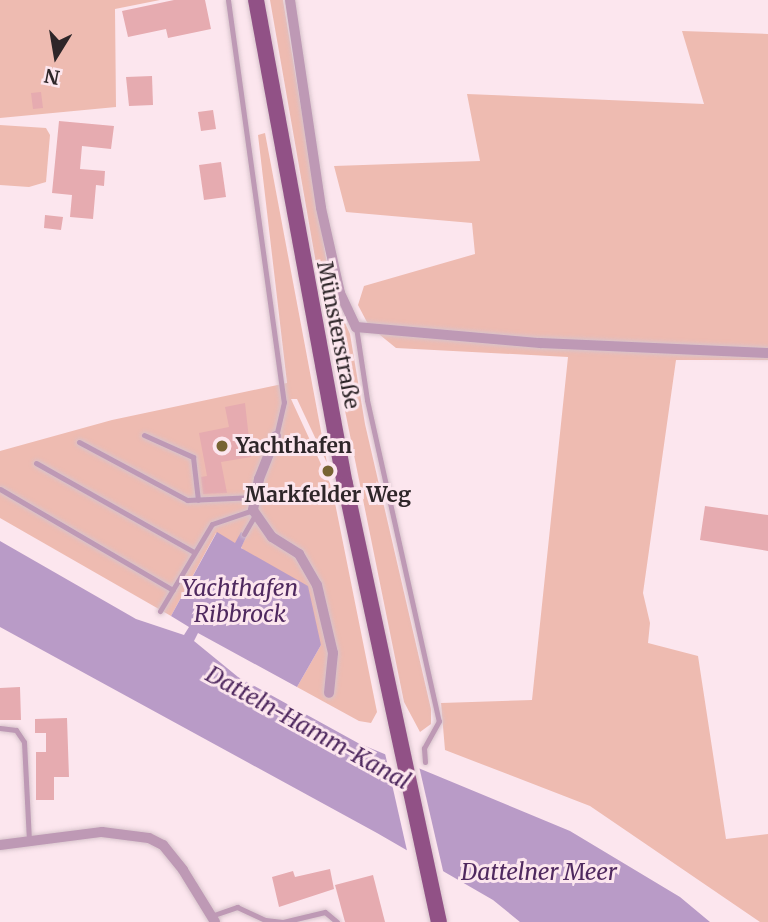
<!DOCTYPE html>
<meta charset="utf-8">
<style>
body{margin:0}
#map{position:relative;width:768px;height:922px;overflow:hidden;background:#fce6ee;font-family:Merriweather,serif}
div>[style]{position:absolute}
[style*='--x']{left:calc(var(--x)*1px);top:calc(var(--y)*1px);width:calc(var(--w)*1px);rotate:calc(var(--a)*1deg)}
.green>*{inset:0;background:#eebbb1}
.water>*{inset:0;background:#b99bc7}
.pier>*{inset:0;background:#fce6ee}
.building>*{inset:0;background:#e6abb0}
.roads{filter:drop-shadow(0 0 2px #d7c3cb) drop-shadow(0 0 2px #d7c3cb)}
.lane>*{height:5px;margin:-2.5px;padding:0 2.5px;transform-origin:2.5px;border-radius:2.5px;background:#be99b5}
.street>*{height:10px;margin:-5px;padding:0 5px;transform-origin:5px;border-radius:5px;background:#be99b5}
.primary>*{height:16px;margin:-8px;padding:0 8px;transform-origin:8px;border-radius:8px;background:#915186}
.dots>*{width:19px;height:19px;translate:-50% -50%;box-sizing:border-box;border:4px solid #fce6ee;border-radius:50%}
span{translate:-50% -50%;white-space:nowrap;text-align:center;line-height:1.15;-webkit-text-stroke:6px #fce6ee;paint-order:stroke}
.street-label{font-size:21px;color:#2e2629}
.poi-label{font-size:21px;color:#2e2629;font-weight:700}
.left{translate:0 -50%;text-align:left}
.water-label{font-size:23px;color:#4f295f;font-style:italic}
.north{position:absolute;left:21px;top:21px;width:70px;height:70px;-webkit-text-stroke:5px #fce6ee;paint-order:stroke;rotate:191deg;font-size:19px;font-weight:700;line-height:28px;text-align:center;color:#2e2629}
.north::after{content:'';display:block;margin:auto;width:24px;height:32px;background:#2e2629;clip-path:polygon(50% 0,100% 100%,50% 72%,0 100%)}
</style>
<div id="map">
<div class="green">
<i style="clip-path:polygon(0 0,160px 0,115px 9px,116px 107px,0 118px)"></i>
<i style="clip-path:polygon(270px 0,283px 0,332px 294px,350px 334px,365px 424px,431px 709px,431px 724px,420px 732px,404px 702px,321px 292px)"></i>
<i style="clip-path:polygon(682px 31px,768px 34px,768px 360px,676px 360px,643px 593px,650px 623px,648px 643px,698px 656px,726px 839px,768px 834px,768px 922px,760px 922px,590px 806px,445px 750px,441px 703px,532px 700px,568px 357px,396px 348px,369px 326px,358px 305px,364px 286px,475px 254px,472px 223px,346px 212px,334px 166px,480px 161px,467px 94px,704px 104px)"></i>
<i style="clip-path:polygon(0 125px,46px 128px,50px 135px,46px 182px,29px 187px,0 185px)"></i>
<i style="clip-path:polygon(265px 133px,327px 463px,297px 399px,291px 399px,332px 488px,377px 712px,371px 723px,359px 721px,297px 687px,321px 645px,241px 547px,247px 535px,235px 544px,216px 533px,171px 616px,0 518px,0 451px,112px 420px,287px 383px,258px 135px)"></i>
</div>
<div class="water">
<i style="clip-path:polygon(217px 532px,235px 543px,241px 532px,247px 535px,241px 548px,308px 586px,321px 645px,297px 687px,198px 633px,194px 641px,238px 677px,358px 743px,570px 831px,680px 897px,710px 922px,520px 922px,493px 900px,377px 833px,0 627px,0 541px,136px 619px,184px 635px,189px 627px,171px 616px)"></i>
</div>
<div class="pier">
<i style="clip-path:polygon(384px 749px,418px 762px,444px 875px,408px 855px)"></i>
</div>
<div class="building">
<i style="clip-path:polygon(174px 0,205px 0,211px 29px,168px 38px,166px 29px,128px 37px,122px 11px)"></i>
<i style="clip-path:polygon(152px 76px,153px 105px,129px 106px,126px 77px)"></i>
<i style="clip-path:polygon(41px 92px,43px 108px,33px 109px,31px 93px)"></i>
<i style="clip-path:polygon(213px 110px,216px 129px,201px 131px,198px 112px)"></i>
<i style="clip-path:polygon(59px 121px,114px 126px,111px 149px,82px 146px,80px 169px,105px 171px,104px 186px,96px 185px,93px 219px,70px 217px,72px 195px,52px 193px)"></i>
<i style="clip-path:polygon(221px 162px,226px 197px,204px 200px,199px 165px)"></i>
<i style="clip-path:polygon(45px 215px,63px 217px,61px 230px,44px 228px)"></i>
<i style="clip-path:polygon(245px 403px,251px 457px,221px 462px,227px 493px,203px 494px,201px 477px,207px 476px,199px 433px,229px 427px,225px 407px)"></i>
<i style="clip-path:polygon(705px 506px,768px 515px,768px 551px,700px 540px)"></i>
<i style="clip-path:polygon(20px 687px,21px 720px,0 720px,0 688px)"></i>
<i style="clip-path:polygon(67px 718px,69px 777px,54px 777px,54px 800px,36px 800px,36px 752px,46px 752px,46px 733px,35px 733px,35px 719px)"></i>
<i style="clip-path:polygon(330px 869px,334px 889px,279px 907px,272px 877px,293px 871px,295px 877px)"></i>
<i style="clip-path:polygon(373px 875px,385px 922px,345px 922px,335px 885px)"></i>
</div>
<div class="roads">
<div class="lane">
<i style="--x:228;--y:0;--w:406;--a:82.1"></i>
<i style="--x:284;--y:402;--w:35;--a:103"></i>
<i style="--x:356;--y:327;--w:74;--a:81.4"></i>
<i style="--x:367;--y:400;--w:329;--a:77.4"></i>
<i style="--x:439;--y:721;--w:31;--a:119"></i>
<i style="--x:424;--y:748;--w:14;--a:86"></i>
<i style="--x:144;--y:435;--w:54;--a:24.2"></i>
<i style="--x:193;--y:457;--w:43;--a:83.4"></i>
<i style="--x:79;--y:442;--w:123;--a:28.2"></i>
<i style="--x:187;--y:500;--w:68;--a:-2.5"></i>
<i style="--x:36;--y:463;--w:181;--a:29.4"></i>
<i style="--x:0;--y:489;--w:200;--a:30.3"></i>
<i style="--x:244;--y:534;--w:22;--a:-60"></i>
<i style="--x:160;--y:611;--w:101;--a:-59.1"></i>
<i style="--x:212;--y:524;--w:43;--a:-18.9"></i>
<i style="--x:0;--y:728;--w:16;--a:7"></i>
<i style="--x:16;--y:730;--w:14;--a:56"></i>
<i style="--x:24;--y:742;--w:99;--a:87.1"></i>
<i style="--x:211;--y:916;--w:28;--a:-19"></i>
<i style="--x:237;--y:907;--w:31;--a:25"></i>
<i style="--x:265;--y:920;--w:18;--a:6"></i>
<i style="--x:283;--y:922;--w:43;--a:-13.4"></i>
<i style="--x:325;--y:912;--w:16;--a:40"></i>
</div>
<div class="street">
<i style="--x:290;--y:0;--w:210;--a:81.5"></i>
<i style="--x:321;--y:208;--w:87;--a:77.4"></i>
<i style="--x:340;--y:293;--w:38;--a:65"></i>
<i style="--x:356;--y:327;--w:185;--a:5"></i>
<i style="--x:540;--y:343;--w:228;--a:2.5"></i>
<i style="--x:276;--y:436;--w:46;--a:111.6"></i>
<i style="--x:259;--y:479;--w:32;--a:101"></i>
<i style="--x:253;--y:510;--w:33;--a:55"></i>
<i style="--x:272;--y:537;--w:32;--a:32"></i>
<i style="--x:299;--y:554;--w:36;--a:60"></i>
<i style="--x:317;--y:585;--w:70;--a:76.8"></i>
<i style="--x:333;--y:653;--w:40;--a:95.7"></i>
<i style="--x:0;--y:845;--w:103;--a:-7.3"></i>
<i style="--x:102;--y:832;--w:47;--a:7.3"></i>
<i style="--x:149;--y:838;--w:16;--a:27"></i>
<i style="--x:163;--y:845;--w:32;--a:51"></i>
<i style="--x:183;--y:870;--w:61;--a:58.4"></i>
</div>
<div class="primary">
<i style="--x:256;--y:0;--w:492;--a:79.6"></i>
<i style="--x:345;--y:484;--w:448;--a:77.9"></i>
</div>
</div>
<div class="dots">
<i style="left:222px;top:446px;background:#776433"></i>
<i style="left:328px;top:471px;background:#776433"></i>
</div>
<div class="street-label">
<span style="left:338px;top:335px;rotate:79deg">Münsterstraße</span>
</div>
<div class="poi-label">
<span class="left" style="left:236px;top:446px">Yachthafen</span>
<span style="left:328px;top:495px">Markfelder Weg</span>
</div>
<div class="water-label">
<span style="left:240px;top:601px">Yachthafen<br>Ribbrock</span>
<span style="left:308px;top:728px;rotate:29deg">Datteln-Hamm-Kanal</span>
<span style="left:539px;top:872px">Dattelner Meer</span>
</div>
<div class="north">N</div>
</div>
